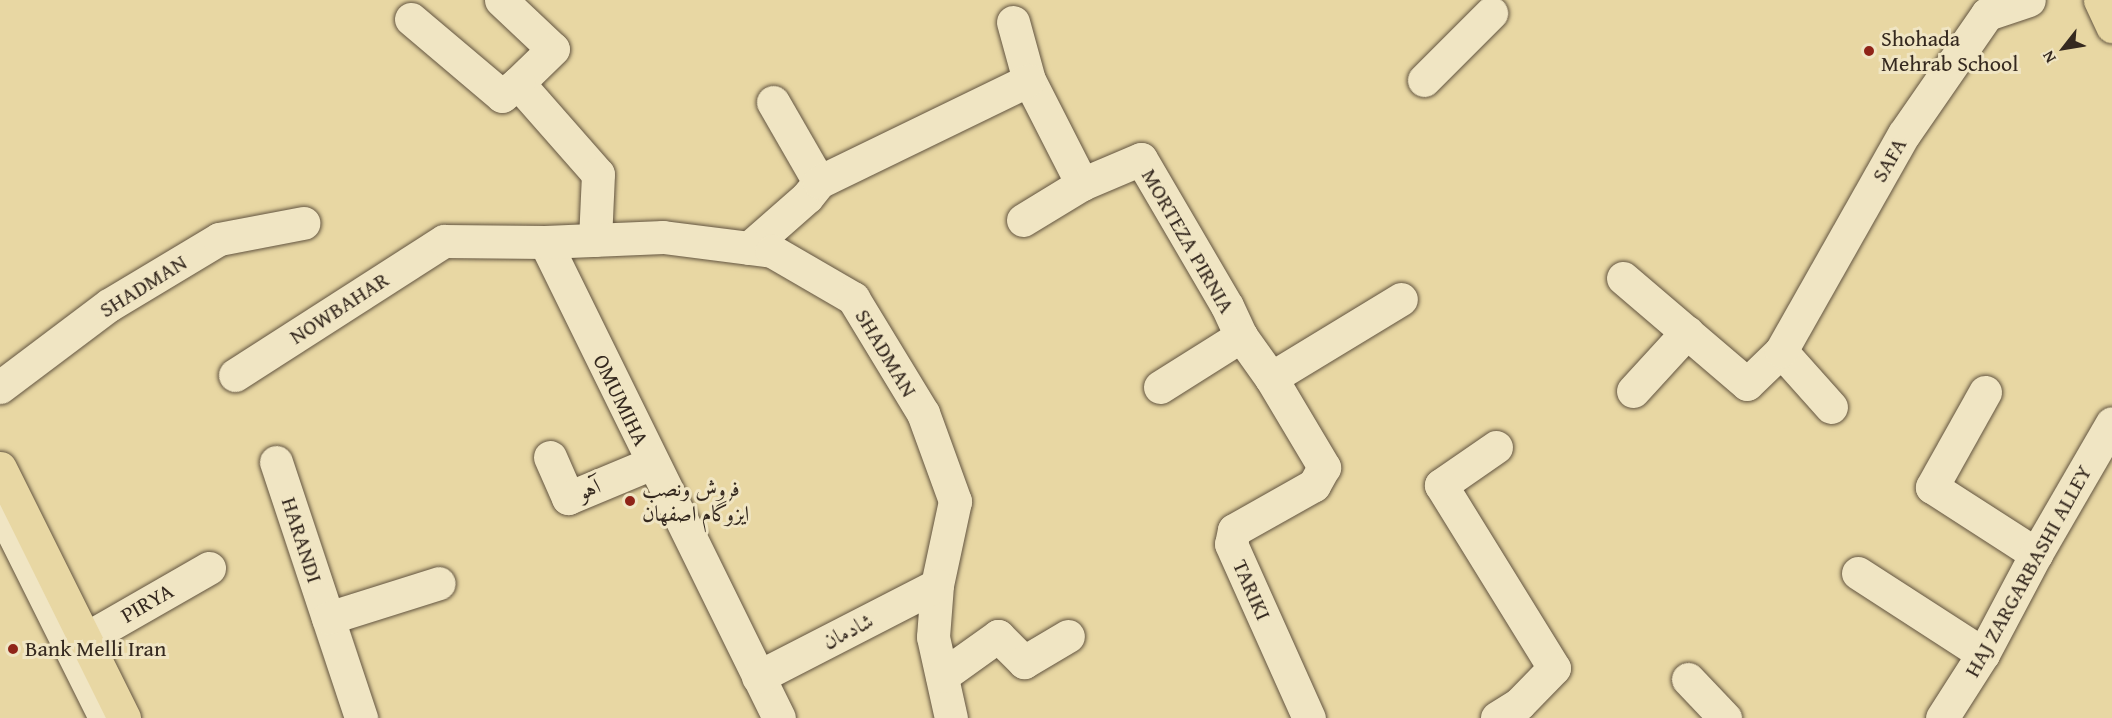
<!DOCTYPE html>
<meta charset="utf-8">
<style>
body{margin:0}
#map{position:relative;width:2112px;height:718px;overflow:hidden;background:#e8d7a3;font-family:"Gentium Book Plus",Amiri,serif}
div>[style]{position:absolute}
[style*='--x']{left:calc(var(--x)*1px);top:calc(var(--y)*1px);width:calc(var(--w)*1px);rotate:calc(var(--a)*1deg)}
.roads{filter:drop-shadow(0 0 2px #625440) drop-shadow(0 0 2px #625440)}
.minor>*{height:33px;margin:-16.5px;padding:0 16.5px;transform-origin:16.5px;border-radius:16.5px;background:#f0e5c3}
.major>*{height:33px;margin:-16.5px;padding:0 16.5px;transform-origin:16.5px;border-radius:16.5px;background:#e8d7a3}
.dots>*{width:16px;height:16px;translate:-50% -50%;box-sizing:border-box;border:3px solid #f0e5c3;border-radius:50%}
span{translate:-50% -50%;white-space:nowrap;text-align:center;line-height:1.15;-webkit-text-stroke:6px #f0e5c3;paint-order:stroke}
.poi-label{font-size:22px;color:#35291f}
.left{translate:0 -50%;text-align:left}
.street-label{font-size:22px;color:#35291f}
.north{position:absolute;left:2034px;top:18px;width:60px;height:60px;-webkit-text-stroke:4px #f0e5c3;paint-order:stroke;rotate:239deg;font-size:16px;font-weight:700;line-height:24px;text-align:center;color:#35291f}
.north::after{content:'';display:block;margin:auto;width:21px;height:27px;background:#35291f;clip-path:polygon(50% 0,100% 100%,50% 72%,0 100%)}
</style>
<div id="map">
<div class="roads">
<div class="minor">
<i style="--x:501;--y:0;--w:71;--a:43.3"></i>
<i style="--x:553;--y:49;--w:49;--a:135.8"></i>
<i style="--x:518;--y:83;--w:121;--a:48.7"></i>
<i style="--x:598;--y:174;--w:66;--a:92.6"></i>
<i style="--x:411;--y:19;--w:119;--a:40.2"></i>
<i style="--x:502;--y:96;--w:21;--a:-39"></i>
<i style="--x:1013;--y:22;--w:60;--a:74.6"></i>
<i style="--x:1029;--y:80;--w:117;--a:63"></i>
<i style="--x:1082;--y:184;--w:64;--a:-23"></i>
<i style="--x:1141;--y:159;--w:170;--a:59.7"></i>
<i style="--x:1227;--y:306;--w:33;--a:65"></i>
<i style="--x:1241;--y:336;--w:52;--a:54.5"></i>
<i style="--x:1271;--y:378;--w:104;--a:59.2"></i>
<i style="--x:1324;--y:467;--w:21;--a:119"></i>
<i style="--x:1314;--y:485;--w:92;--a:150.6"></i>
<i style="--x:1234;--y:530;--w:14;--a:102"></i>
<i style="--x:1231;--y:544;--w:191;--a:65.9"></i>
<i style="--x:1424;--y:80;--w:95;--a:-45"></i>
<i style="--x:773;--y:102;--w:92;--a:60.1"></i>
<i style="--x:1023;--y:220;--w:69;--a:-31.4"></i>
<i style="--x:545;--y:242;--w:530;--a:63.82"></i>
<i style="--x:749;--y:248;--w:77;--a:-41.3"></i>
<i style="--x:807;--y:197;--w:19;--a:-51"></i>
<i style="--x:819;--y:182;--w:233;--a:-25.9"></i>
<i style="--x:1623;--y:278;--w:163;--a:40.5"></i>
<i style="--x:1747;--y:384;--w:47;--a:-44.1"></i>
<i style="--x:1781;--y:351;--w:75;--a:48.2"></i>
<i style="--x:1781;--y:351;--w:249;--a:-60.5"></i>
<i style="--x:1904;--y:134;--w:146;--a:-55.3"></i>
<i style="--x:1987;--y:14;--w:44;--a:-18.4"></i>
<i style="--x:235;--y:375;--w:248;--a:-32.7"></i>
<i style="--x:444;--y:241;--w:101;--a:0.6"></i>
<i style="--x:545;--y:242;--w:118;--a:-2.4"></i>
<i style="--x:663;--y:237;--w:110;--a:7.3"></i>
<i style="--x:772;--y:251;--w:94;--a:30.1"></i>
<i style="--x:853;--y:298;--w:135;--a:58.7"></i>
<i style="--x:923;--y:413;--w:94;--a:70"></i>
<i style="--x:955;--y:501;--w:86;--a:102.1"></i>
<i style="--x:937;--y:585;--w:52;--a:94.4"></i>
<i style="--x:933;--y:637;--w:83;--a:77.5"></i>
<i style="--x:1271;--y:378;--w:152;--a:-31.3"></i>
<i style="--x:0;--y:387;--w:136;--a:-37"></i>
<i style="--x:109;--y:305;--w:128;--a:-31"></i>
<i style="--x:219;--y:239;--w:86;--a:-10.8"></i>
<i style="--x:1160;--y:387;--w:96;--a:-32.2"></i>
<i style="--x:1633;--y:391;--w:80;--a:-47.5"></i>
<i style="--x:1985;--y:392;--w:109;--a:119.2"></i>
<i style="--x:1932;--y:487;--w:124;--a:32.8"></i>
<i style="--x:1496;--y:447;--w:67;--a:145.4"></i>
<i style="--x:1441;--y:485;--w:215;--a:58.3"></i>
<i style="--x:1554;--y:668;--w:50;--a:134.2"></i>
<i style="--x:1519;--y:704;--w:26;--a:148"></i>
<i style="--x:550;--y:457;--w:45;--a:66.3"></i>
<i style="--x:568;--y:498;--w:91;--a:-22.6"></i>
<i style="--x:276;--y:462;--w:270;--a:71.6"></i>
<i style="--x:0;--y:507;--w:236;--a:63.5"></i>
<i style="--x:1858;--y:573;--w:149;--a:32.9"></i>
<i style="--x:328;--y:618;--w:116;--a:-17.5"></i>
<i style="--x:85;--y:639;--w:143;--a:-29.8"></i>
<i style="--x:942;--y:676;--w:69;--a:-35.5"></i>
<i style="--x:998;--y:636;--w:37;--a:45"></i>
<i style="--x:1024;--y:662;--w:51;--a:-30.6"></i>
<i style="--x:758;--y:677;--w:201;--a:-27.2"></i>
<i style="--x:1688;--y:679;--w:54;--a:46.5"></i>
<i style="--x:1942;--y:718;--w:76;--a:-57.4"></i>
<i style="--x:1983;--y:654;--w:113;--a:-62.1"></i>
<i style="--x:2036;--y:554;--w:151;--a:-59.9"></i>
</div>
<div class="major">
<i style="--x:2100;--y:0;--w:29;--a:65"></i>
<i style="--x:0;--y:468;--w:279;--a:63.6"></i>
</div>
</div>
<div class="dots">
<i style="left:1869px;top:51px;background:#8f2418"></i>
<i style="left:630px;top:501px;background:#8f2418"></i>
<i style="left:13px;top:649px;background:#8f2418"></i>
</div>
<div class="poi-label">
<span class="left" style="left:1881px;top:51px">Shohada<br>Mehrab School</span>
<span class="left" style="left:642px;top:501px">فروش ونصب<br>ایزوگام اصفهان</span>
<span class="left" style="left:25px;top:649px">Bank Melli Iran</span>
</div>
<div class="street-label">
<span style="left:1889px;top:160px;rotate:-60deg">SAFA</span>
<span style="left:1188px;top:241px;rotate:60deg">MORTEZA PIRNIA</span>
<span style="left:143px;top:286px;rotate:-32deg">SHADMAN</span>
<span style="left:339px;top:308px;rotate:-33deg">NOWBAHAR</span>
<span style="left:886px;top:353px;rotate:59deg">SHADMAN</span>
<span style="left:621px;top:400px;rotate:64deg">OMUMIHA</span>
<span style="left:589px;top:489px;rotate:-23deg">آهو</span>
<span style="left:302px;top:540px;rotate:72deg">HARANDI</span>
<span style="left:2028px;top:571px;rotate:-61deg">HAJ ZARGARBASHI ALLEY</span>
<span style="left:1252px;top:590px;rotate:66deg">TARIKI</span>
<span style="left:147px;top:603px;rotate:-30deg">PIRYA</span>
<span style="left:848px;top:631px;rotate:-27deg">شادمان</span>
</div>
<div class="north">N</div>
</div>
